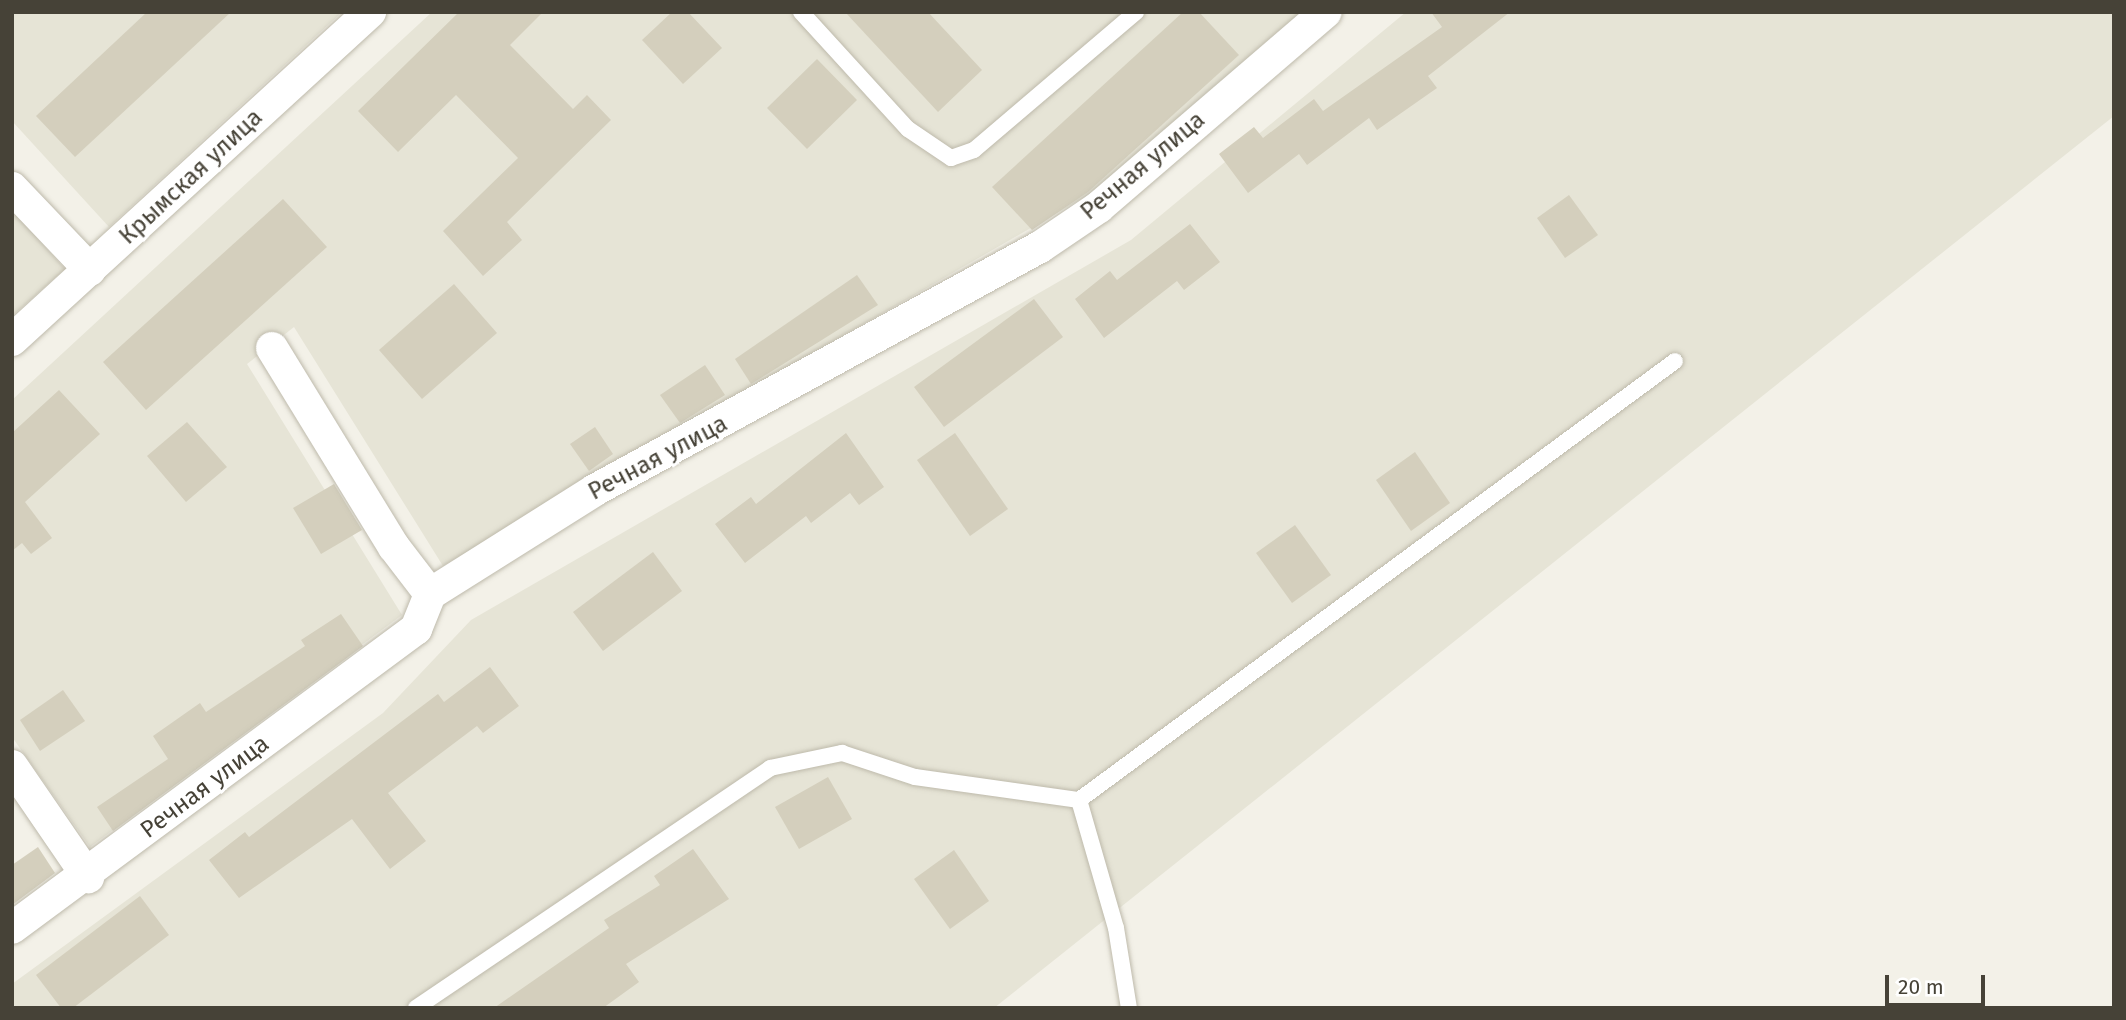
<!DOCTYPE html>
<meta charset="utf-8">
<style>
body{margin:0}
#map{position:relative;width:2126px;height:1020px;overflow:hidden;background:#f3f1e8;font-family:"Fira Sans",sans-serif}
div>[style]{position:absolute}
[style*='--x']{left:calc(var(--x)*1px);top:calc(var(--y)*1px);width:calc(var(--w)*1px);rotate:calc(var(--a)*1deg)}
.residential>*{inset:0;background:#e6e4d6}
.building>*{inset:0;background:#d4cfbd}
.roads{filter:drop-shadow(0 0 2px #bebaab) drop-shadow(0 0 2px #bebaab)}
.service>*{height:16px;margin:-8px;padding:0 8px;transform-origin:8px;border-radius:8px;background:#fff}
.minor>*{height:32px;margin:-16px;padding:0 16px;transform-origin:16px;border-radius:16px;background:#fff}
span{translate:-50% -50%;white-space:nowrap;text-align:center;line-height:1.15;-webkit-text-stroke:6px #fff;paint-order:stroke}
.street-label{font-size:24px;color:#464237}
.frame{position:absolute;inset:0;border:14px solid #464237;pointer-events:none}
.scale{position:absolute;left:1885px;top:975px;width:100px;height:32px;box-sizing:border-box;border:4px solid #464237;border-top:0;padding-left:9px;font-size:21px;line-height:24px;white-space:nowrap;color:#464237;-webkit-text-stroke:5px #fff;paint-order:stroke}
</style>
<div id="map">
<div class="residential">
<i style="clip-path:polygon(12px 12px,342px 12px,109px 227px,12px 121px)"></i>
<i style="clip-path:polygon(432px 12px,1310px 12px,1095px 191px,443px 566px,294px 327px,247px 364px,402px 615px,90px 847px,12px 737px,12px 400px)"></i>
<i style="clip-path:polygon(1406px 12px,2114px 12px,2114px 116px,994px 1008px,12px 1008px,12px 984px,383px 713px,471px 620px,1131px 240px)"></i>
<i style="clip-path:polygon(12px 210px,65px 269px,12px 316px)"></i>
</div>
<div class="building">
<i style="clip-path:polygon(147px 12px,231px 12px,75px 157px,36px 116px)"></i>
<i style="clip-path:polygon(459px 12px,543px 12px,510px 45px,573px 109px,587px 95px,611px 120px,507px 222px,522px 240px,483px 276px,443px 231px,518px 158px,456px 95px,398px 152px,358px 111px)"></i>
<i style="clip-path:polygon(672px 12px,688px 12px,722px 48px,683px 84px,642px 40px)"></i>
<i style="clip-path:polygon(845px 12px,928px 12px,982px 70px,938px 112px)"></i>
<i style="clip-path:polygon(1183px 12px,1199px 12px,1239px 55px,1088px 192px,1032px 230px,992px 187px)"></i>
<i style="clip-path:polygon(1431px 12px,1510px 12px,1428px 76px,1437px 88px,1377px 130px,1369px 118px,1307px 165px,1299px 154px,1248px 193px,1219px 154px,1254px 127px,1263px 138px,1314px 99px,1323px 111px,1442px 27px)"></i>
<i style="clip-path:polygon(817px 59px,857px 100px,807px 149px,767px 108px)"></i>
<i style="clip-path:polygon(1569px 195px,1598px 235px,1565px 258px,1537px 218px)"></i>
<i style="clip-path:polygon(283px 199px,327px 247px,146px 410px,103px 362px)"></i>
<i style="clip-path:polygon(1190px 224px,1220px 262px,1184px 290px,1177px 281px,1104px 338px,1075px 299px,1110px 271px,1117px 280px)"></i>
<i style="clip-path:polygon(857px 275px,878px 305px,751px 384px,735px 359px)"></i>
<i style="clip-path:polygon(454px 284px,497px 333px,422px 399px,379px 350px)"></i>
<i style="clip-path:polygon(1034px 299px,1063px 337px,944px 427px,914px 387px)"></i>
<i style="clip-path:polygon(705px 365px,725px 395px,680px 423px,660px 395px)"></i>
<i style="clip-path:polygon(59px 390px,100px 434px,25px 502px,52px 538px,31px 554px,22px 543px,12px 551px,12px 433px)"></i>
<i style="clip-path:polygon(187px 422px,227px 467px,186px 502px,147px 456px)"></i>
<i style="clip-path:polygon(595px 427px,613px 454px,589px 471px,570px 444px)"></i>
<i style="clip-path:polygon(846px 433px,884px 487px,859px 505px,850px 493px,811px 523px,806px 516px,745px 563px,715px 524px,751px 497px,756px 504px)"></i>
<i style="clip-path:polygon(955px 433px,1008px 509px,970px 536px,917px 460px)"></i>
<i style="clip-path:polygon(1415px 452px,1450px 503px,1411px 531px,1376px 480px)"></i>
<i style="clip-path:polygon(334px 484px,362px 530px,321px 554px,293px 508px)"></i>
<i style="clip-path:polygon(1295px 525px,1331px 575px,1292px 603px,1256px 553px)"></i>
<i style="clip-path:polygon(653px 552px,682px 591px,603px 651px,573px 612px)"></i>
<i style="clip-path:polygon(341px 614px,363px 646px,113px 831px,97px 807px,168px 759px,153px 736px,200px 703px,206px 712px,305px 646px,301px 640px)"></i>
<i style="clip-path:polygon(490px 667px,519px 706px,483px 733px,477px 726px,388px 793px,426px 841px,390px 869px,352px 819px,239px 898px,209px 860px,245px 832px,249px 837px,438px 694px,444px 702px)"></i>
<i style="clip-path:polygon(63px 690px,85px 721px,40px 751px,20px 720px)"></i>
<i style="clip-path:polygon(828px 777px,852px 819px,799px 849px,775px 807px)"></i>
<i style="clip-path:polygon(38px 847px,55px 873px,12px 905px,12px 865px)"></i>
<i style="clip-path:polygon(693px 849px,729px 899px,626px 964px,639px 982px,603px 1008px,494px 1008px,609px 928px,604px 920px,660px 885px,654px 876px)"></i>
<i style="clip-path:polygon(954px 850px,989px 901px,950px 929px,914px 879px)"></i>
<i style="clip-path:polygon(140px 896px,169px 935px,73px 1008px,61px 1008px,36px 975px)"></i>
</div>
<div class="roads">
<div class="service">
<i style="--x:801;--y:12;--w:159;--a:47.6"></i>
<i style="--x:908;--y:129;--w:52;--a:34"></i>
<i style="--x:951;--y:158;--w:24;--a:-19"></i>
<i style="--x:974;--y:150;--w:213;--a:-40.4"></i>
<i style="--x:1079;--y:800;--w:133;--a:73.9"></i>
<i style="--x:1116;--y:928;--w:81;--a:80.8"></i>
<i style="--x:416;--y:1008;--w:428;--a:-34.1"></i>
<i style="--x:770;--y:768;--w:74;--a:-11.8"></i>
<i style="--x:842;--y:753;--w:77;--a:18.2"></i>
<i style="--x:915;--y:777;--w:166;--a:8"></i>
<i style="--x:1079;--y:800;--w:740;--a:-36.37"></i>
</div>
<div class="minor">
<i style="--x:12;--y:188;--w:113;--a:46.4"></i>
<i style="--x:12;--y:340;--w:486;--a:-42.5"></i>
<i style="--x:272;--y:348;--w:233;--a:58.5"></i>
<i style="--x:394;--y:547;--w:59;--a:52.5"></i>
<i style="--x:12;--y:766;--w:135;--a:55.6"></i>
<i style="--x:12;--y:928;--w:503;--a:-36.51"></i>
<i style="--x:416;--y:629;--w:38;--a:-68"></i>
<i style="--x:430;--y:594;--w:195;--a:-32.2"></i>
<i style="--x:595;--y:490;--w:507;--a:-28.64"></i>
<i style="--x:1040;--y:247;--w:71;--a:-34.1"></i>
<i style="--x:1099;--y:207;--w:299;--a:-40.7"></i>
</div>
</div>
<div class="street-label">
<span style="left:1143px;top:166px;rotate:-40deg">Речная улица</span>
<span style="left:191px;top:177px;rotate:-43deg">Крымская улица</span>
<span style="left:658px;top:458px;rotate:-28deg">Речная улица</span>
<span style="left:205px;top:787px;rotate:-37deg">Речная улица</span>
</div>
<div class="frame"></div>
<div class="scale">20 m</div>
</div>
